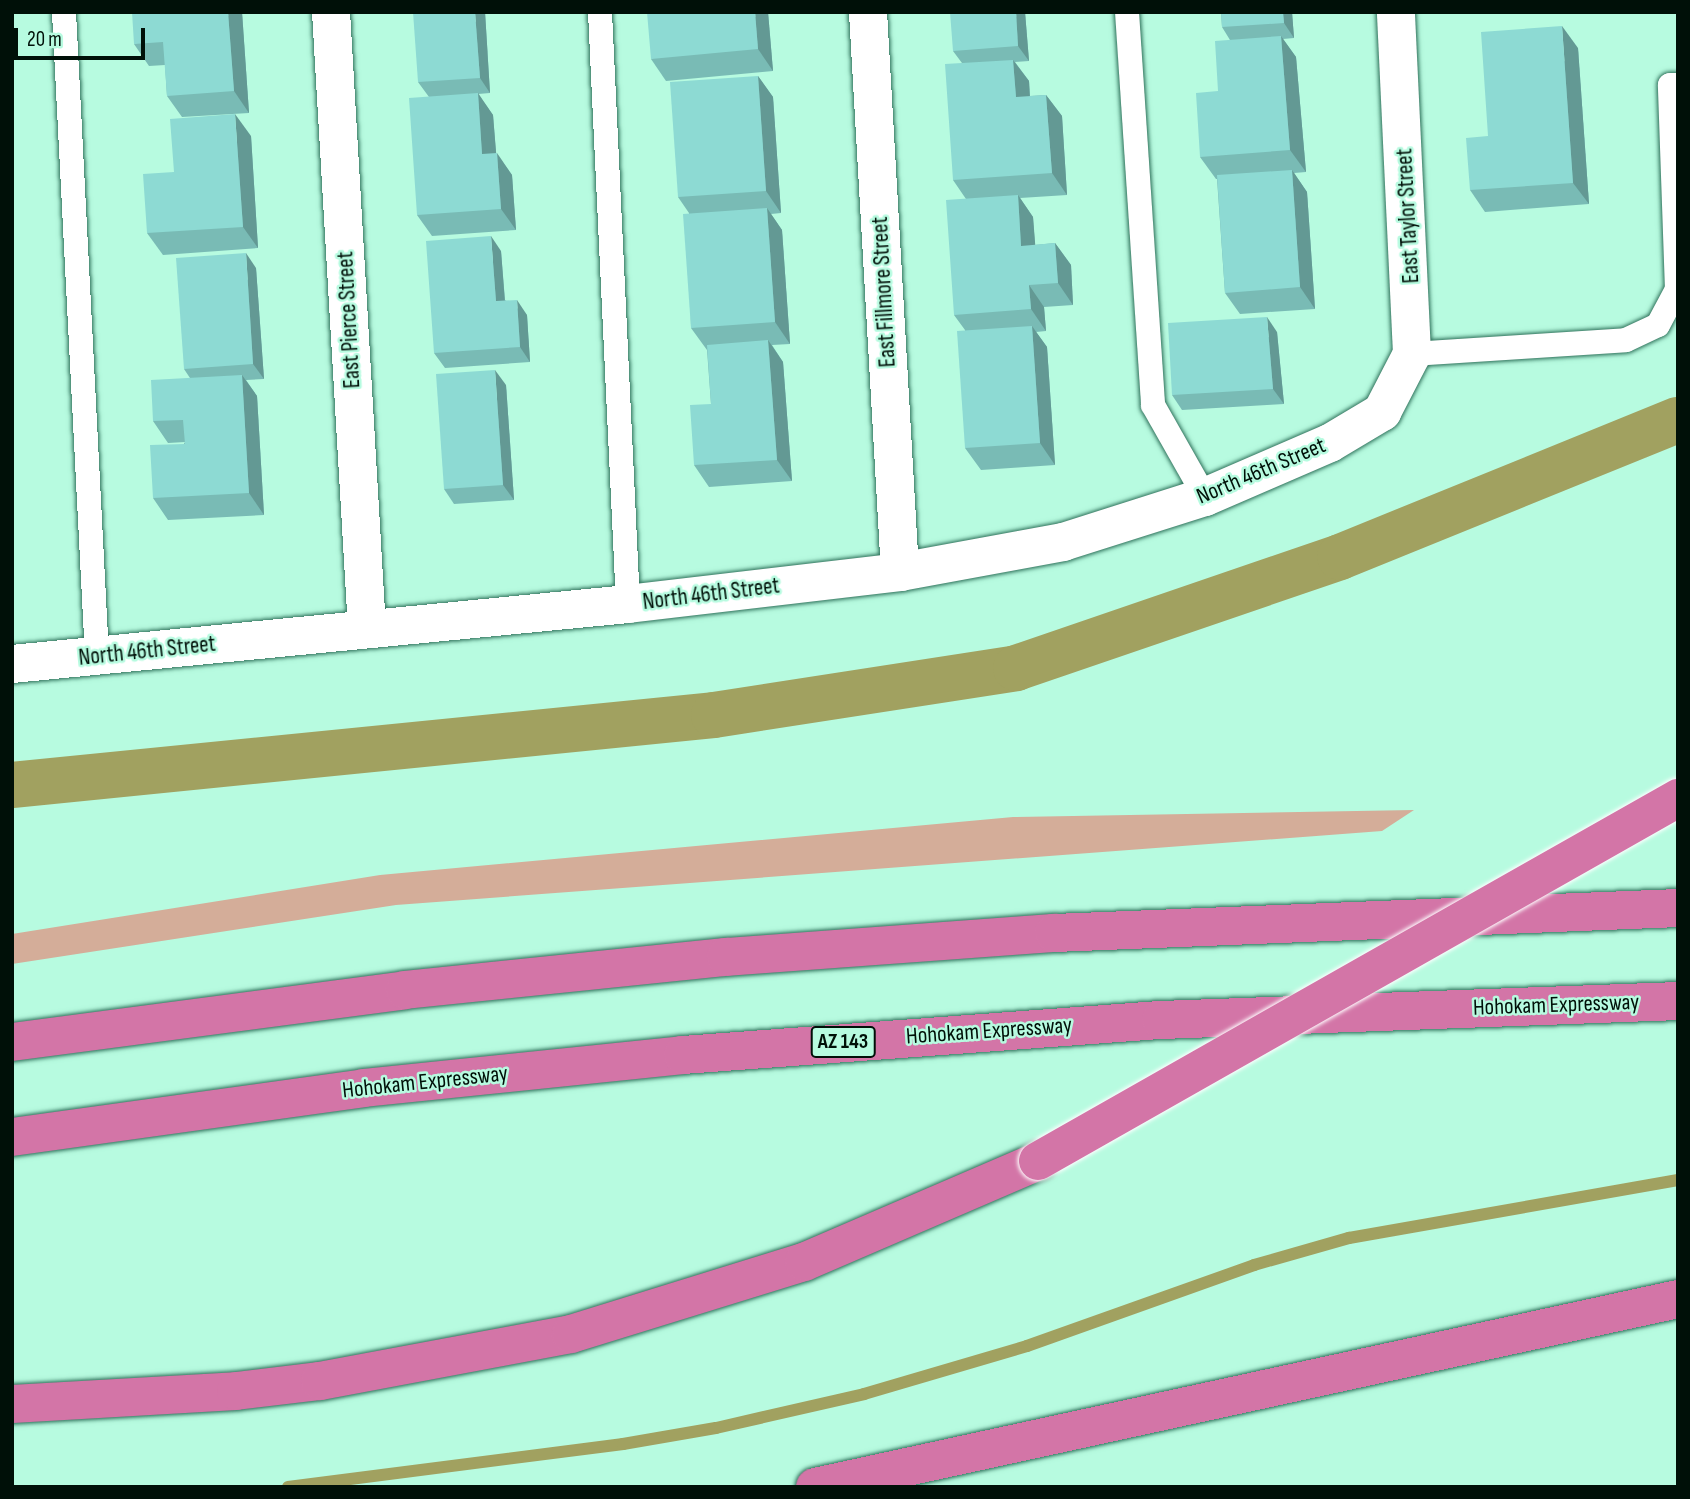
<!DOCTYPE html>
<style>
body{margin:0}
#map{position:relative;width:1690px;height:1499px;overflow:hidden;background:#b7fbe0;font-family:"Sofia Sans Condensed",sans-serif}
div>[style]{position:absolute}
[style*='--x']{left:calc(var(--x)*1px);top:calc(var(--y)*1px);width:calc(var(--w)*1px);rotate:calc(var(--a)*1deg)}
.green>*{inset:0;background:#d4ad99}
.stream>*{height:12px;margin:-6px;padding:0 6px;transform-origin:6px;border-radius:6px;background:#a1a160}
.canal>*{height:46px;margin:-23px;padding:0 23px;transform-origin:23px;border-radius:23px;background:#a1a160}
.roads{filter:drop-shadow(0 0 2px #2f725b) drop-shadow(0 0 2px #2f725b)}
.lane>*{height:24px;margin:-12px;padding:0 12px;transform-origin:12px;border-radius:12px;background:#fff}
.street>*{height:38px;margin:-19px;padding:0 19px;transform-origin:19px;border-radius:19px;background:#fff}
.highway>*{height:38px;margin:-19px;padding:0 19px;transform-origin:19px;border-radius:19px;background:#d375a7}
.bridges{filter:drop-shadow(0 0 2px #fff) drop-shadow(0 0 2px #fff)}
.highway-bridge>*{height:38px;margin:-19px;padding:0 19px;transform-origin:19px;border-radius:19px;background:#d375a7}
.wall>*{inset:0;background:#79bbb5}
.shaded-wall>*{inset:0;background:#639994}
.building>*{inset:0;background:#8ddad3}
span{translate:-50% -50%;white-space:nowrap;text-align:center;line-height:1.15;-webkit-text-stroke:5px #b7fbe0;paint-order:stroke}
.shield-label span{padding:2px 5px;background:#b7fbe0;border:2px solid;border-radius:5px;-webkit-text-stroke-width:0}
.shield-label{font-size:21px;color:#001008;font-weight:700}
.street-label{font-size:23px;color:#001008}
.frame{position:absolute;inset:0;border:14px solid #001008;pointer-events:none}
.scale{position:absolute;left:14px;top:28px;width:131px;height:32px;box-sizing:border-box;border:4px solid #001008;border-top:0;padding-left:9px;font-size:21px;line-height:24px;white-space:nowrap;color:#001008;-webkit-text-stroke:5px #b7fbe0;paint-order:stroke}
</style>
<div id="map">
<div class="green">
<i style="clip-path:polygon(1414px 810px,1382px 831px,396px 905px,12px 964px,12px 934px,380px 875px,1013px 817px)"></i>
</div>
<div class="stream">
<i style="--x:288;--y:1487;--w:338;--a:-7.3"></i>
<i style="--x:623;--y:1444;--w:94;--a:-9.8"></i>
<i style="--x:716;--y:1428;--w:152;--a:-12.9"></i>
<i style="--x:864;--y:1394;--w:170;--a:-16.4"></i>
<i style="--x:1027;--y:1346;--w:241;--a:-19.6"></i>
<i style="--x:1254;--y:1265;--w:99;--a:-15.9"></i>
<i style="--x:1349;--y:1238;--w:334;--a:-10"></i>
</div>
<div class="canal">
<i style="--x:12;--y:785;--w:705;--a:-5.69"></i>
<i style="--x:714;--y:715;--w:306;--a:-8.8"></i>
<i style="--x:1016;--y:668;--w:342;--a:-18.9"></i>
<i style="--x:1340;--y:557;--w:365;--a:-22.1"></i>
</div>
<div class="roads">
<div class="lane">
<i style="--x:64;--y:12;--w:645;--a:87.07"></i>
<i style="--x:600;--y:12;--w:593;--a:87.29"></i>
<i style="--x:1127;--y:12;--w:394;--a:86.2"></i>
<i style="--x:1153;--y:405;--w:106;--a:60.5"></i>
<i style="--x:1412;--y:354;--w:214;--a:-3.7"></i>
<i style="--x:1626;--y:340;--w:35;--a:-25"></i>
<i style="--x:1658;--y:325;--w:40;--a:-62"></i>
<i style="--x:1677;--y:290;--w:205;--a:-92"></i>
<i style="--x:1670;--y:85;--w:8;--a:0"></i>
</div>
<div class="street">
<i style="--x:331;--y:12;--w:617;--a:86.66"></i>
<i style="--x:868;--y:12;--w:561;--a:86.73"></i>
<i style="--x:12;--y:664;--w:619;--a:-5.56"></i>
<i style="--x:628;--y:604;--w:274;--a:-6.7"></i>
<i style="--x:900;--y:572;--w:166;--a:-10.4"></i>
<i style="--x:1063;--y:542;--w:149;--a:-17.6"></i>
<i style="--x:1205;--y:497;--w:136;--a:-23.4"></i>
<i style="--x:1330;--y:443;--w:61;--a:-30.8"></i>
<i style="--x:1382;--y:412;--w:65;--a:-62.7"></i>
<i style="--x:1412;--y:354;--w:342;--a:-92.7"></i>
</div>
<div class="highway">
<i style="--x:12;--y:1042;--w:396;--a:-7.5"></i>
<i style="--x:405;--y:990;--w:323;--a:-5.9"></i>
<i style="--x:726;--y:957;--w:329;--a:-4.2"></i>
<i style="--x:1054;--y:933;--w:625;--a:-2.29"></i>
<i style="--x:12;--y:1137;--w:355;--a:-7.9"></i>
<i style="--x:364;--y:1088;--w:321;--a:-5.9"></i>
<i style="--x:683;--y:1055;--w:479;--a:-4.2"></i>
<i style="--x:1161;--y:1020;--w:517;--a:-2.1"></i>
<i style="--x:12;--y:1404;--w:224;--a:-3.3"></i>
<i style="--x:236;--y:1391;--w:85;--a:-6.8"></i>
<i style="--x:320;--y:1381;--w:255;--a:-10.6"></i>
<i style="--x:571;--y:1334;--w:244;--a:-17.2"></i>
<i style="--x:804;--y:1262;--w:255;--a:-23.3"></i>
<i style="--x:815;--y:1487;--w:883;--a:-12.29"></i>
</div>
</div>
<div class="bridges">
<div class="highway-bridge">
<i style="--x:1038;--y:1161;--w:736;--a:-29.56"></i>
</div>
</div>
<div class="wall">
<i style="clip-path:polygon(242px 12px,249px 113px,182px 117px,167px 96px,165px 65px,149px 66px,134px 44px)"></i>
<i style="clip-path:polygon(485px 12px,490px 93px,478px 94px,493px 115px,496px 153px,512px 175px,516px 230px,432px 236px,417px 215px,429px 97px,418px 82px)"></i>
<i style="clip-path:polygon(768px 12px,773px 71px,666px 81px,651px 59px)"></i>
<i style="clip-path:polygon(1025px 12px,1029px 61px,1015px 62px,1029px 81px,1030px 96px,1046px 95px,1062px 116px,1067px 195px,1020px 198px,1033px 217px,1035px 245px,1055px 243px,1071px 265px,1073px 305px,1044px 307px,1046px 331px,1036px 332px,1047px 347px,1055px 465px,981px 470px,965px 448px,965px 330px,954px 315px,966px 199px,953px 180px,962px 63px,953px 51px)"></i>
<i style="clip-path:polygon(1221px 12px,1292px 12px,1294px 38px,1283px 39px,1296px 57px,1306px 172px,1294px 173px,1307px 192px,1315px 309px,1240px 314px,1225px 293px,1217px 179px,1216px 179px,1200px 157px,1218px 91px,1230px 40px,1222px 27px)"></i>
<i style="clip-path:polygon(1578px 48px,1589px 204px,1485px 212px,1470px 190px,1488px 136px)"></i>
<i style="clip-path:polygon(758px 76px,773px 97px,781px 213px,771px 214px,782px 230px,790px 344px,772px 345px,783px 362px,792px 481px,709px 487px,694px 465px,711px 404px,707px 350px,691px 328px,689px 213px,678px 197px)"></i>
<i style="clip-path:polygon(251px 136px,258px 248px,163px 255px,147px 233px,174px 172px)"></i>
<i style="clip-path:polygon(501px 251px,505px 300px,527px 315px,530px 362px,445px 368px,434px 353px)"></i>
<i style="clip-path:polygon(256px 268px,264px 379px,246px 380px,257px 396px,264px 515px,168px 520px,153px 498px,185px 442px,168px 443px,153px 421px,190px 378px,184px 369px)"></i>
<i style="clip-path:polygon(1277px 332px,1284px 404px,1182px 410px,1172px 395px)"></i>
<i style="clip-path:polygon(506px 385px,514px 500px,454px 504px,444px 489px)"></i>
</div>
<div class="shaded-wall">
<i style="clip-path:polygon(228px 12px,242px 12px,249px 113px,234px 91px)"></i>
<i style="clip-path:polygon(475px 12px,485px 12px,490px 93px,480px 78px)"></i>
<i style="clip-path:polygon(755px 12px,768px 12px,773px 71px,758px 49px)"></i>
<i style="clip-path:polygon(1016px 12px,1025px 12px,1029px 61px,1018px 46px)"></i>
<i style="clip-path:polygon(1283px 12px,1292px 12px,1294px 38px,1284px 23px)"></i>
<i style="clip-path:polygon(1562px 26px,1578px 48px,1589px 204px,1573px 183px)"></i>
<i style="clip-path:polygon(1281px 36px,1296px 57px,1306px 172px,1290px 150px)"></i>
<i style="clip-path:polygon(1013px 60px,1029px 81px,1031px 119px,1016px 97px)"></i>
<i style="clip-path:polygon(758px 76px,773px 97px,781px 213px,766px 191px)"></i>
<i style="clip-path:polygon(478px 93px,493px 115px,498px 176px,482px 154px)"></i>
<i style="clip-path:polygon(1046px 95px,1062px 116px,1067px 195px,1052px 173px)"></i>
<i style="clip-path:polygon(235px 114px,251px 136px,258px 248px,243px 227px)"></i>
<i style="clip-path:polygon(497px 153px,512px 175px,516px 230px,501px 209px)"></i>
<i style="clip-path:polygon(1292px 170px,1307px 192px,1315px 309px,1300px 287px)"></i>
<i style="clip-path:polygon(1018px 195px,1033px 217px,1037px 267px,1021px 246px)"></i>
<i style="clip-path:polygon(767px 208px,782px 230px,790px 344px,775px 322px)"></i>
<i style="clip-path:polygon(491px 236px,501px 251px,506px 316px,496px 301px)"></i>
<i style="clip-path:polygon(1055px 243px,1071px 265px,1073px 305px,1058px 283px)"></i>
<i style="clip-path:polygon(246px 253px,256px 268px,264px 379px,253px 364px)"></i>
<i style="clip-path:polygon(1029px 285px,1044px 307px,1046px 331px,1031px 309px)"></i>
<i style="clip-path:polygon(517px 300px,527px 315px,530px 362px,520px 347px)"></i>
<i style="clip-path:polygon(1267px 317px,1277px 332px,1284px 404px,1273px 389px)"></i>
<i style="clip-path:polygon(1032px 326px,1047px 347px,1055px 465px,1040px 443px)"></i>
<i style="clip-path:polygon(768px 340px,783px 362px,792px 481px,777px 460px)"></i>
<i style="clip-path:polygon(495px 370px,506px 385px,514px 500px,503px 485px)"></i>
<i style="clip-path:polygon(242px 375px,257px 396px,264px 515px,249px 493px)"></i>
</div>
<div class="building">
<i style="clip-path:polygon(132px 12px,228px 12px,234px 91px,167px 96px,163px 42px,134px 44px)"></i>
<i style="clip-path:polygon(413px 12px,475px 12px,480px 78px,418px 82px)"></i>
<i style="clip-path:polygon(647px 12px,755px 12px,758px 49px,651px 59px)"></i>
<i style="clip-path:polygon(950px 12px,1016px 12px,1018px 46px,953px 51px)"></i>
<i style="clip-path:polygon(1221px 12px,1283px 12px,1284px 23px,1222px 27px)"></i>
<i style="clip-path:polygon(1562px 26px,1573px 183px,1470px 190px,1466px 138px,1488px 136px,1481px 32px)"></i>
<i style="clip-path:polygon(1281px 36px,1290px 150px,1200px 157px,1196px 93px,1218px 91px,1215px 41px)"></i>
<i style="clip-path:polygon(1013px 60px,1016px 97px,1046px 95px,1052px 173px,953px 180px,945px 64px)"></i>
<i style="clip-path:polygon(758px 76px,766px 191px,678px 197px,670px 82px)"></i>
<i style="clip-path:polygon(478px 93px,482px 154px,497px 153px,501px 209px,417px 215px,409px 98px)"></i>
<i style="clip-path:polygon(235px 114px,243px 227px,147px 233px,143px 174px,174px 172px,170px 119px)"></i>
<i style="clip-path:polygon(1292px 170px,1300px 287px,1225px 293px,1217px 175px)"></i>
<i style="clip-path:polygon(1018px 195px,1021px 246px,1055px 243px,1058px 283px,1029px 285px,1031px 309px,954px 315px,946px 200px)"></i>
<i style="clip-path:polygon(767px 208px,775px 322px,691px 328px,683px 214px)"></i>
<i style="clip-path:polygon(491px 236px,496px 301px,517px 300px,520px 347px,434px 353px,426px 241px)"></i>
<i style="clip-path:polygon(246px 253px,253px 364px,184px 369px,176px 258px)"></i>
<i style="clip-path:polygon(1267px 317px,1273px 389px,1172px 395px,1168px 323px)"></i>
<i style="clip-path:polygon(1032px 326px,1040px 443px,965px 448px,957px 331px)"></i>
<i style="clip-path:polygon(768px 340px,777px 460px,694px 465px,690px 405px,711px 404px,707px 345px)"></i>
<i style="clip-path:polygon(495px 370px,503px 485px,444px 489px,436px 374px)"></i>
<i style="clip-path:polygon(242px 375px,249px 493px,153px 498px,150px 445px,185px 444px,183px 420px,153px 421px,151px 380px)"></i>
</div>
<div class="shield-label">
<span style="left:843px;top:1042px">AZ 143</span>
</div>
<div class="street-label">
<span style="left:1408px;top:216px;rotate:-93deg">East Taylor Street</span>
<span style="left:884px;top:292px;rotate:-93deg">East Fillmore Street</span>
<span style="left:349px;top:320px;rotate:-93deg">East Pierce Street</span>
<span style="left:1261px;top:471px;rotate:-23deg">North 46th Street</span>
<span style="left:711px;top:594px;rotate:-7deg">North 46th Street</span>
<span style="left:147px;top:651px;rotate:-6deg">North 46th Street</span>
<span style="left:1556px;top:1005px;rotate:-2deg">Hohokam Expressway</span>
<span style="left:989px;top:1031px;rotate:-4deg">Hohokam Expressway</span>
<span style="left:425px;top:1082px;rotate:-6deg">Hohokam Expressway</span>
</div>
<div class="frame"></div>
<div class="scale">20 m</div>
</div>
